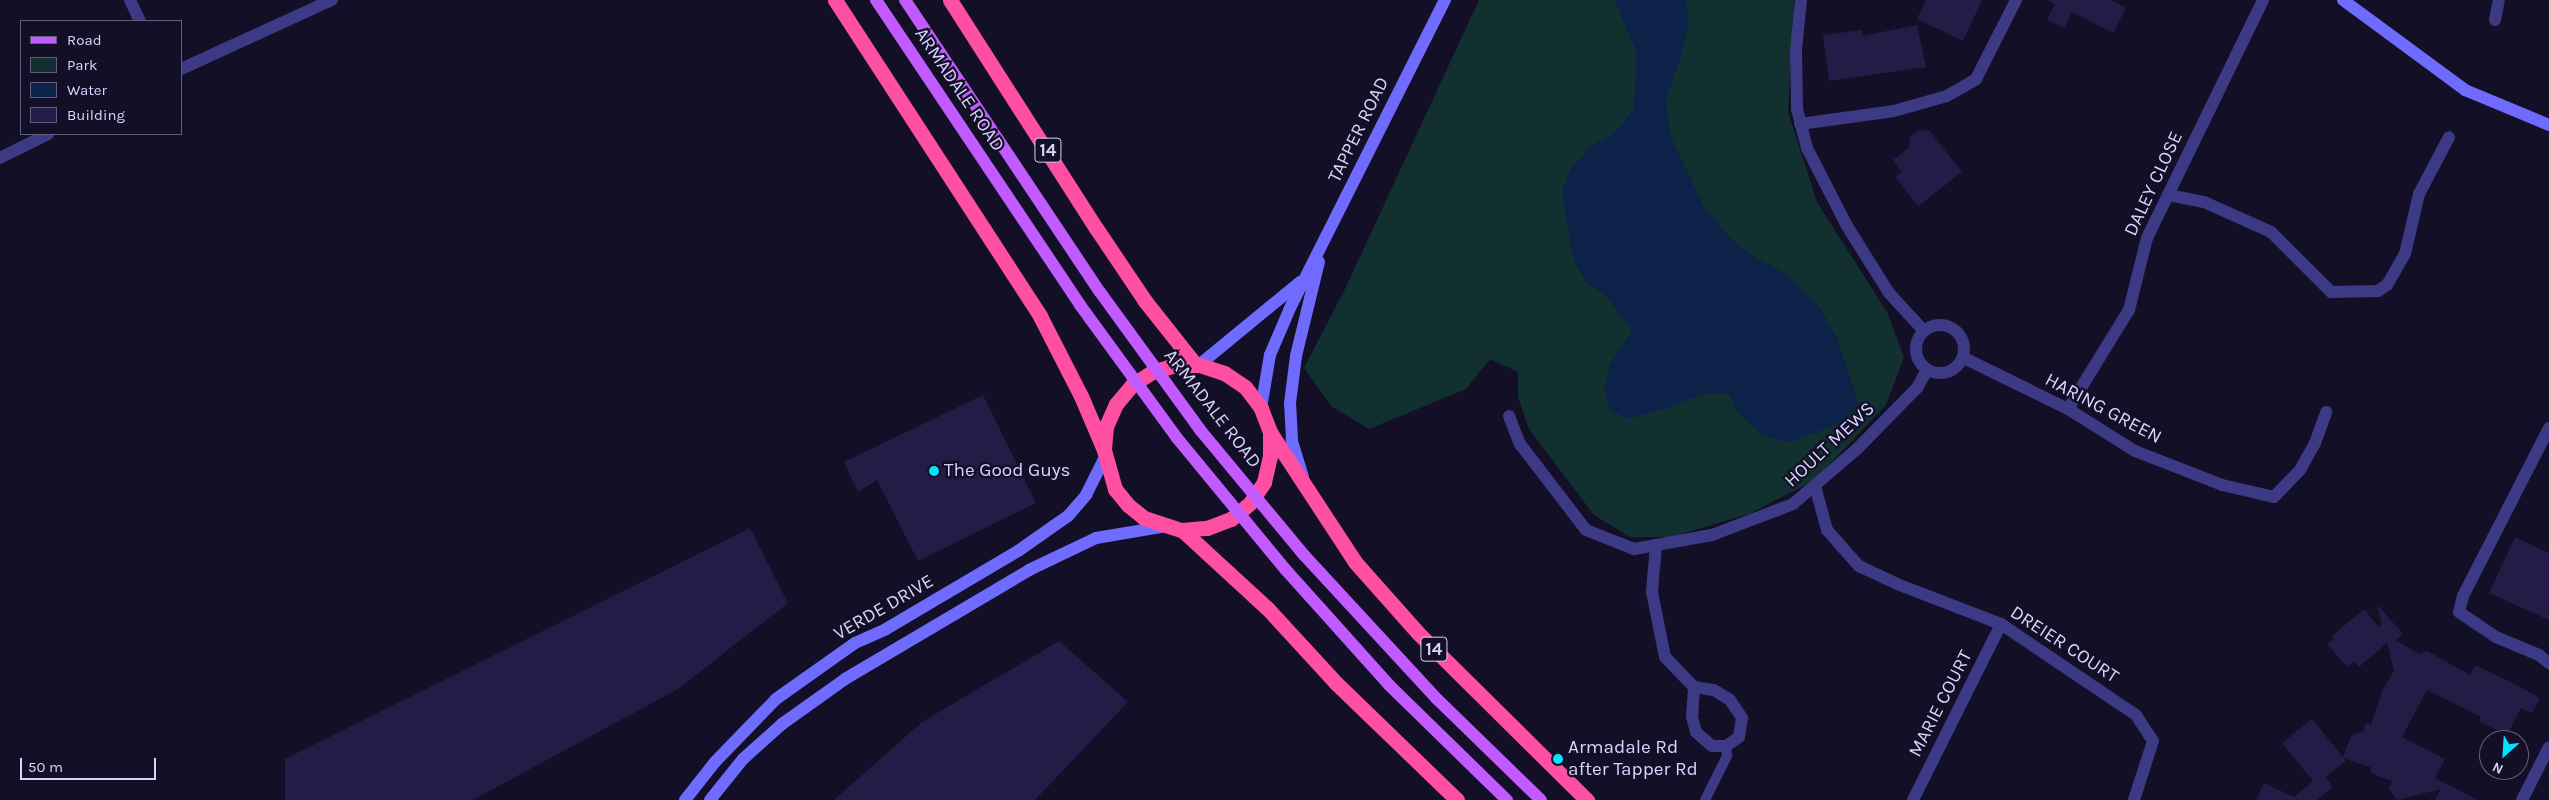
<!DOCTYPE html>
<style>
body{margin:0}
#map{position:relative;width:2549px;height:800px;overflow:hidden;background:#130f26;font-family:Karla,sans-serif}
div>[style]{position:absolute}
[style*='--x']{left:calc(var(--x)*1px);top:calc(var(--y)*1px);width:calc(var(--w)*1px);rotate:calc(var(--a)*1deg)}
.green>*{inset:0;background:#12302f}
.water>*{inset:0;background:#0c2248}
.building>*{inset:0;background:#241b47}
.lane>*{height:10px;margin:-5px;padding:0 5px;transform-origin:5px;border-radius:5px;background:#3d3a85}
.street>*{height:12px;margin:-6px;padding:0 6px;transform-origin:6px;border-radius:6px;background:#3d3a85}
.street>.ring{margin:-6px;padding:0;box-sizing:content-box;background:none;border:12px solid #3d3a85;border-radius:50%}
.secondary>*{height:12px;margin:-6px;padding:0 6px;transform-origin:6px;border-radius:6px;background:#6f6bff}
.primary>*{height:12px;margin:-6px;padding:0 6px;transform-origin:6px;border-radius:6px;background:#c25bff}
.highway>*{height:15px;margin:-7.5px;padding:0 7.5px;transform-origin:7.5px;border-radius:7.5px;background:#ff4fa3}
.primary-bridge>*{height:12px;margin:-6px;padding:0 6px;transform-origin:6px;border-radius:6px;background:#c25bff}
.dots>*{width:14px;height:14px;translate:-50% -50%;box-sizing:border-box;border:2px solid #130f26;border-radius:50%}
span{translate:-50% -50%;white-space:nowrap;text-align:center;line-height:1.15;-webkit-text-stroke:4.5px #130f26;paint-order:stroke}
.shield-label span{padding:1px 4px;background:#130f26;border:1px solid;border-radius:4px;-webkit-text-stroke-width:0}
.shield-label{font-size:18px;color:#d9d4ff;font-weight:700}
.street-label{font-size:19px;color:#d9d4ff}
.poi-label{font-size:19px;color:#d9d4ff}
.left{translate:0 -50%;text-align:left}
.legend{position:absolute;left:20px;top:20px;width:162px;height:115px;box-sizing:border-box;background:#130f26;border:1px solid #625e7d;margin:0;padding:6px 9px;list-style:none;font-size:15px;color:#d9d4ff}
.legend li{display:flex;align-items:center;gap:10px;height:25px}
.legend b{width:25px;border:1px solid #625e7d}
.north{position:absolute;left:2479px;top:730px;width:50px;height:50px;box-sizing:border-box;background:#130f26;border:1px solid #625e7d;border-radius:50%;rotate:206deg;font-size:14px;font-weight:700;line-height:20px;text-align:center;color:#d9d4ff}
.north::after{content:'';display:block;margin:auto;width:18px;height:22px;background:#00e5ff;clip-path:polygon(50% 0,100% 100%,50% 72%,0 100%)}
.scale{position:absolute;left:20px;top:758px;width:136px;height:22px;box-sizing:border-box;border:2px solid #d9d4ff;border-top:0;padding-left:6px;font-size:15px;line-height:18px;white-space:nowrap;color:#d9d4ff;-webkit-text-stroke:4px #130f26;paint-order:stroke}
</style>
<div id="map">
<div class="green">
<i style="clip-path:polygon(1479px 0,1794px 0,1788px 112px,1817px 202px,1887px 312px,1904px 357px,1886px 405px,1815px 480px,1749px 514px,1671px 537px,1630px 537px,1594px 515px,1529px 429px,1518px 397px,1518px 372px,1490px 359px,1466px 389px,1369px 429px,1331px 406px,1304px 368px,1345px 289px)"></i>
</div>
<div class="water">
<i style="clip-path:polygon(1614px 0,1685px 0,1689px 22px,1681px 57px,1666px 99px,1670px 135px,1703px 205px,1729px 237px,1752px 256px,1786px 273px,1819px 306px,1836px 336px,1859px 404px,1844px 421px,1789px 443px,1761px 434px,1736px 410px,1729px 394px,1702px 394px,1668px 408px,1628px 419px,1610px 410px,1604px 387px,1610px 365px,1632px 330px,1605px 295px,1586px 283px,1573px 259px,1562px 191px,1570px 170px,1591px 146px,1615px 133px,1634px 108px,1637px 53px)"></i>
</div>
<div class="building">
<i style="clip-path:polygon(1926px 0,1982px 0,1963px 41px,1917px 19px)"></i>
<i style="clip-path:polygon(2047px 0,2111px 0,2126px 8px,2113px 33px,2072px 12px,2064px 28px,2047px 20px,2055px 4px)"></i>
<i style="clip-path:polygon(1917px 25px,1926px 67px,1829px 81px,1823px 35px,1862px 30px,1862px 36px)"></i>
<i style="clip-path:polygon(1918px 130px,1930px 131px,1962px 172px,1918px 206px,1895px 177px,1902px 172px,1893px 160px,1909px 148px,1910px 137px)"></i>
<i style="clip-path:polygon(983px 395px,1036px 503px,918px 561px,877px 480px,858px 492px,844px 462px)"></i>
<i style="clip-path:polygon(750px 528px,788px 603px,678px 689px,473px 800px,285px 800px,285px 759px)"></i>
<i style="clip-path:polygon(2515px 537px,2549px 553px,2549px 620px,2489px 593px)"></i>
<i style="clip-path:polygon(2377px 604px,2403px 634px,2396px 640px,2419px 654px,2427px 651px,2470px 675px,2475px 665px,2513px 683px,2540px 698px,2532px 713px,2521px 708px,2507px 735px,2479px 721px,2481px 717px,2427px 690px,2402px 737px,2445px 759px,2435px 778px,2478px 800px,2435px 800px,2441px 789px,2397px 800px,2388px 788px,2392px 781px,2372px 774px,2370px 767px,2343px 758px,2346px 761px,2325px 777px,2333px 787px,2317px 800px,2256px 800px,2264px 783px,2294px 797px,2313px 781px,2282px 743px,2312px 719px,2343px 757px,2351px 736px,2363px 731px,2366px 723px,2371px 725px,2382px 691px,2394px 671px,2387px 643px,2359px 667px,2354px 661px,2347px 667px,2327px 644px,2334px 639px,2332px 636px,2364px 609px,2379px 627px,2382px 624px)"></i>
<i style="clip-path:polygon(1059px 641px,1128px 702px,1035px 800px,834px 800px,922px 722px)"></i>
</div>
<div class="lane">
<i style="--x:1705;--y:800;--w:49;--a:-63.4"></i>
<i style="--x:1727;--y:756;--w:10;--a:-96"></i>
</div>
<div class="street">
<i style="--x:130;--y:0;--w:23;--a:65"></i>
<i style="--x:1801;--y:0;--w:50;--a:95.7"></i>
<i style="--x:1796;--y:50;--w:59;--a:89"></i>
<i style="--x:1797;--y:109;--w:40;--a:75.6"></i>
<i style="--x:1807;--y:148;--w:88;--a:62.9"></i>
<i style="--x:1847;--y:226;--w:79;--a:57.9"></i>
<i style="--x:1889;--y:293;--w:50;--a:47.4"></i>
<i style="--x:2495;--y:20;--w:20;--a:-79"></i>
<i style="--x:181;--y:69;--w:166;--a:-24.6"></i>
<i style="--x:1800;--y:124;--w:95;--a:-7.9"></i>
<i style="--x:1894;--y:111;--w:55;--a:-15.8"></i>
<i style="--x:1947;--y:96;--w:34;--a:-30"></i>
<i style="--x:1976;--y:79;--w:89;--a:-63.1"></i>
<i style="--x:0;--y:158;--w:54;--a:-26.6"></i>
<i style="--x:2168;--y:195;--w:37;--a:11"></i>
<i style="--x:2204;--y:202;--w:73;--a:24.1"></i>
<i style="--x:2271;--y:232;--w:85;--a:45"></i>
<i style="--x:2331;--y:292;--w:47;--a:-1.2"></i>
<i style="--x:2378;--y:291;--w:11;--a:-34"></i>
<i style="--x:2387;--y:285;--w:36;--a:-60"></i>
<i style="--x:2405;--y:254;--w:62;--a:-76.9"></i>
<i style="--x:2419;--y:194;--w:64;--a:-62.2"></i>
<i class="ring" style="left:1916px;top:325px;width:36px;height:36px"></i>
<i style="--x:1964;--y:358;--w:116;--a:26.1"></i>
<i style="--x:2068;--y:409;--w:79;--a:32.1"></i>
<i style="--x:2135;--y:451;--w:93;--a:21.3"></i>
<i style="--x:2222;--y:485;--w:53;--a:13"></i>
<i style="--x:2274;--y:497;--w:37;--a:-46"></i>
<i style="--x:2300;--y:470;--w:31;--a:-61"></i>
<i style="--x:2315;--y:443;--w:33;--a:-70"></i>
<i style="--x:2068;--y:409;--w:116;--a:-58.4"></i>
<i style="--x:2129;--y:310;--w:74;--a:-76"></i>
<i style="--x:2147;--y:238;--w:265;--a:-64"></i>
<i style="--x:1509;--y:416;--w:30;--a:69"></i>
<i style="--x:1520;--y:444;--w:108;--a:52.5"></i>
<i style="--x:1586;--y:530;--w:52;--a:21.6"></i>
<i style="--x:1634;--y:549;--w:79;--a:-10.2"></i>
<i style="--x:1712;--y:535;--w:87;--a:-20.9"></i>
<i style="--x:1793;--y:504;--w:84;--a:-40.7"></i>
<i style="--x:1857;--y:449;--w:86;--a:-45.5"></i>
<i style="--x:1917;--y:388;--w:21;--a:-61"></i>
<i style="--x:2549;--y:428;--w:189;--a:117.1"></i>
<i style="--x:2463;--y:596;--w:16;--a:104"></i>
<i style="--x:2459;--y:612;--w:45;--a:34"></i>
<i style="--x:2496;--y:637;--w:47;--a:22.7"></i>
<i style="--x:2539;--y:655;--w:13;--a:39"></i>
<i style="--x:1815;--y:486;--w:46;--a:74.7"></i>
<i style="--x:1827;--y:530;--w:48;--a:48.4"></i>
<i style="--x:1859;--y:566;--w:42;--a:25.3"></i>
<i style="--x:1897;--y:584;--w:111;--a:21"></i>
<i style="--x:2001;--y:624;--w:163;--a:34"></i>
<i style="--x:2136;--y:715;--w:31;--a:57"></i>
<i style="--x:2153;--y:741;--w:62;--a:107.9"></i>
<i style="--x:1656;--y:545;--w:47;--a:94.9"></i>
<i style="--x:1652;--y:592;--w:66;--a:78.7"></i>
<i style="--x:1665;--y:657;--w:42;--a:46"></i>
<i style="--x:1694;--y:687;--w:20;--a:9"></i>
<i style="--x:1714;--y:690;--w:19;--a:32"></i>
<i style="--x:1730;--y:700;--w:22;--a:56"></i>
<i style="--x:1742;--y:718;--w:19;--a:99"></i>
<i style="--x:1739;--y:737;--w:16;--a:145"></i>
<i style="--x:1726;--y:746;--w:14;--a:180"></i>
<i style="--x:1712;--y:746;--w:21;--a:-139"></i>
<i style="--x:1696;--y:732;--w:16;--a:-105"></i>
<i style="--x:1692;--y:717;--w:30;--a:-86"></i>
<i style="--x:1913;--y:800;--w:197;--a:-63.4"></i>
<i style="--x:2522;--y:800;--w:59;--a:-63"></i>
</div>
<div class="secondary">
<i style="--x:2343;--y:0;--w:152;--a:36.4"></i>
<i style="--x:2465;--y:90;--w:91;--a:22.6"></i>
<i style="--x:1199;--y:365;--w:131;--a:-39.4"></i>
<i style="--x:1261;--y:408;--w:54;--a:-80.4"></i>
<i style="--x:1270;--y:355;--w:51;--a:-66.9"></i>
<i style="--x:1290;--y:308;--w:345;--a:-63.3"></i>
<i style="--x:1303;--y:477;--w:39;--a:-107"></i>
<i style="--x:1292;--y:440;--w:37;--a:-93"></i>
<i style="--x:1290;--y:403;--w:47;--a:-82.7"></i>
<i style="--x:1296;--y:356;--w:97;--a:-76.3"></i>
<i style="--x:685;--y:800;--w:48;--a:-51.7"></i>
<i style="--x:715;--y:762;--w:88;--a:-45.9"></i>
<i style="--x:776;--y:699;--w:97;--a:-35.3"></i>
<i style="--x:855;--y:643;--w:34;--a:-24"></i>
<i style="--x:886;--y:629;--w:153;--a:-30.6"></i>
<i style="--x:1018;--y:551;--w:61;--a:-35"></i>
<i style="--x:1068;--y:516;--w:28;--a:-49"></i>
<i style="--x:1086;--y:495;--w:42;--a:-63.4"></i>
<i style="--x:710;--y:800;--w:53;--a:-51.2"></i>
<i style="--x:743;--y:759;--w:52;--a:-41.9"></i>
<i style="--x:782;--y:724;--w:77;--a:-35.5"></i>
<i style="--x:845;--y:679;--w:214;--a:-30.6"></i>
<i style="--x:1029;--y:570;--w:74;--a:-25.5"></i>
<i style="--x:1096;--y:538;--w:67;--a:-9.5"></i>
</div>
<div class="primary">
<i style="--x:876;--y:0;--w:367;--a:56.2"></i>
<i style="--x:905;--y:0;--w:351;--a:56.3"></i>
<i style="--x:1304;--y:555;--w:196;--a:47.3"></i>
<i style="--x:1437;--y:699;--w:145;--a:44.2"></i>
<i style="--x:1285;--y:569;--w:156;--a:48.1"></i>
<i style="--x:1389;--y:685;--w:165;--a:44.3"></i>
</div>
<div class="highway">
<i style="--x:835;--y:0;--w:377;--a:57"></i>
<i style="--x:1040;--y:316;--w:90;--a:62.9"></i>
<i style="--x:1081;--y:396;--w:59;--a:66.9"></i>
<i style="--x:1104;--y:450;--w:41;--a:74.2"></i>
<i style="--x:1115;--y:489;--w:21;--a:51"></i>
<i style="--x:1128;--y:505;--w:21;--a:39"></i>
<i style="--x:1144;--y:518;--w:40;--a:18"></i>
<i style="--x:1182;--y:530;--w:25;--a:-5"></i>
<i style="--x:1207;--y:528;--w:26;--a:-21"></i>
<i style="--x:1231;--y:519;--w:25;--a:-40"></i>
<i style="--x:1250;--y:503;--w:25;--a:-56"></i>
<i style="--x:1264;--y:482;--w:26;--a:-77"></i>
<i style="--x:1270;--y:457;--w:25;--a:-90"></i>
<i style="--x:1270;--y:432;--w:26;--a:-111"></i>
<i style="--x:1261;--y:408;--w:26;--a:-127"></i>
<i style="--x:1245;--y:387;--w:25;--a:-146"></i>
<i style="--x:1224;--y:373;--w:26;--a:-162"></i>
<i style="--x:1199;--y:365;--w:24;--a:180"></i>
<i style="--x:1175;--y:365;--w:24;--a:163"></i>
<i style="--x:1152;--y:372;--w:24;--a:147"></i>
<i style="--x:1132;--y:385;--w:25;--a:130"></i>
<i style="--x:1116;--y:404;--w:24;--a:114"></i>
<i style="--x:1106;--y:426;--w:24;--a:95"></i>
<i style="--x:950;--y:0;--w:271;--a:57.4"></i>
<i style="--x:1096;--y:228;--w:88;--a:56.1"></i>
<i style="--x:1145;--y:301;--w:80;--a:51.6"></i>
<i style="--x:1270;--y:432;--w:155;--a:56.8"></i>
<i style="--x:1355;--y:562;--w:95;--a:48.4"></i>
<i style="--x:1418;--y:633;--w:238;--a:44.7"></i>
<i style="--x:1182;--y:530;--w:117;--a:42.6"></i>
<i style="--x:1268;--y:609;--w:102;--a:47.4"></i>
<i style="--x:1337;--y:684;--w:167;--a:44"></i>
</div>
<div class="primary-bridge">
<i style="--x:1100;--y:292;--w:172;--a:54"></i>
<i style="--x:1201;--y:431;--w:161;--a:50.3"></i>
<i style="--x:1080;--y:305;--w:165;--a:53.9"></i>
<i style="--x:1177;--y:438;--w:170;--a:50.5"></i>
</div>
<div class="dots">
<i style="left:934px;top:471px;background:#00e5ff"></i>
<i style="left:1558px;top:759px;background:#00e5ff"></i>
</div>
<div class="shield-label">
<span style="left:1048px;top:150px">14</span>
<span style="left:1434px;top:649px">14</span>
</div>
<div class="street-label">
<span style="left:959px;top:90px;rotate:56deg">ARMADALE ROAD</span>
<span style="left:1359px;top:130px;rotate:-64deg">TAPPER ROAD</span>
<span style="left:2154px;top:184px;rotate:-65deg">DALEY CLOSE</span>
<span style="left:1212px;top:409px;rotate:52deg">ARMADALE ROAD</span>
<span style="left:2103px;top:409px;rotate:28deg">HARING GREEN</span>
<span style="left:1830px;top:445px;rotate:-43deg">HOULT MEWS</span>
<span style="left:884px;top:608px;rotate:-30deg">VERDE DRIVE</span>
<span style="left:2064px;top:645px;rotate:33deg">DREIER COURT</span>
<span style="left:1941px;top:704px;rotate:-63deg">MARIE COURT</span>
</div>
<div class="poi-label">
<span class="left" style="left:944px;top:471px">The Good Guys</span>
<span class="left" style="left:1568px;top:759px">Armadale Rd<br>after Tapper Rd</span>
</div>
<ul class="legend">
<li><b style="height:6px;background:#c25bff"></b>Road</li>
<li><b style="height:14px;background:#12302f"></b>Park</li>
<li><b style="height:14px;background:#0c2248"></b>Water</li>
<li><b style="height:14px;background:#241b47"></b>Building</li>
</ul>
<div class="north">N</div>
<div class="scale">50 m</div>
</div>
